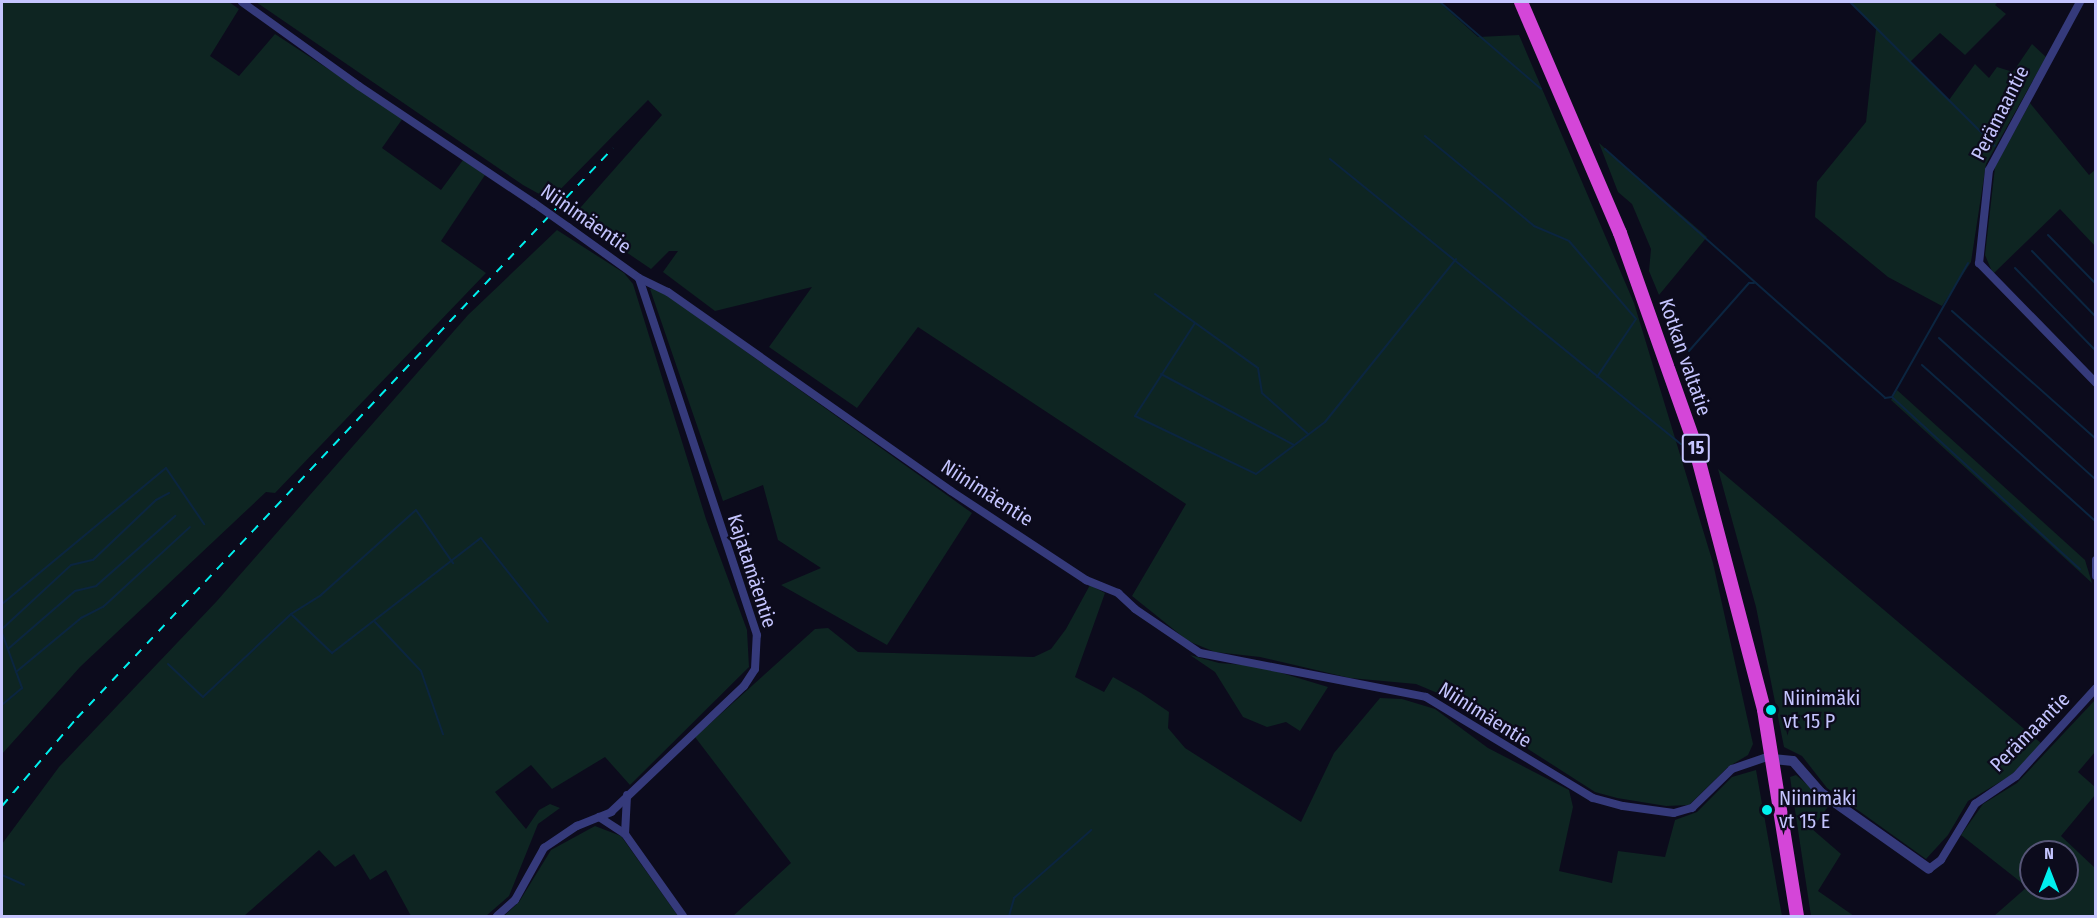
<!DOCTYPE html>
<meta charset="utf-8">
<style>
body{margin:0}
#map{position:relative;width:2097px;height:918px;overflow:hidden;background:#0c0b1c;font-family:"Fira Sans Condensed",sans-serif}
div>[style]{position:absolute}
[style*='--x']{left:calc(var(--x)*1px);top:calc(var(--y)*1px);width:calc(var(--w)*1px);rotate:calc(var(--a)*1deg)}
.green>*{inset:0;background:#0e2522}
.stream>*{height:2px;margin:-1px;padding:0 1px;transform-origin:1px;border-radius:1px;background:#0b2540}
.minor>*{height:8px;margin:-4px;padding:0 4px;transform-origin:4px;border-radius:4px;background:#353a7b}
.tertiary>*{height:10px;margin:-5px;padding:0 5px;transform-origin:5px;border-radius:5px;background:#353a7b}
.trunk>*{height:14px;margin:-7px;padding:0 7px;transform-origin:7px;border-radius:7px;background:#d446d8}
.rail>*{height:2px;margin-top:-1px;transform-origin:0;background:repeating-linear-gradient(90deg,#00f0ee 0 9px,transparent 0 17px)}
.minor-bridge>*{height:8px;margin:-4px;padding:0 4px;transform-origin:4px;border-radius:4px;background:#353a7b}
.dots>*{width:16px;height:16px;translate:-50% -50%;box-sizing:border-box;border:3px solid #0c0b1c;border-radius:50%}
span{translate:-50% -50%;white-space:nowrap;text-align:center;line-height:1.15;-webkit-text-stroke:4.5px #0c0b1c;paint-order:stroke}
.shield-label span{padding:2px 4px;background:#0c0b1c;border:2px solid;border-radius:4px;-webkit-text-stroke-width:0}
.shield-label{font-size:18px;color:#c5c5ff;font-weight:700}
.street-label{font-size:20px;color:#c5c5ff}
.poi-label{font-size:20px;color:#c5c5ff}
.left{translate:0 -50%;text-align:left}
.frame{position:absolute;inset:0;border:3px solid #c5c5ff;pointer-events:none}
.north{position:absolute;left:2019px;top:840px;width:60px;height:60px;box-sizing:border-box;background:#0c0b1c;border:2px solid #565577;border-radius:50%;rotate:0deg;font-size:16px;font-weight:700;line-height:24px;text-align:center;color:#c5c5ff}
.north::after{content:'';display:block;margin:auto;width:21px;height:27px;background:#00f0ee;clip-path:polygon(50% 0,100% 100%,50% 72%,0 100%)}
</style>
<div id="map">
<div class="green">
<i style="clip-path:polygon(2px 2px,229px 2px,239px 9px,210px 56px,239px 76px,275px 34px,403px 118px,382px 148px,441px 190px,463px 160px,485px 175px,441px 241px,486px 273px,275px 493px,266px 492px,80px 667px,2px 754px)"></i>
<i style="clip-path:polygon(256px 2px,1439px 2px,1478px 37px,1519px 35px,1634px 303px,1713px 563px,1753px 744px,1748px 755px,1728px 767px,1689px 805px,1666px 806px,1617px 798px,1595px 792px,1447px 697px,1416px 684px,1350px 678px,1260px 657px,1215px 652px,1188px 641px,1132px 596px,1186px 504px,918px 327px,857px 408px,769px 347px,812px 287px,715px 311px,663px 272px,678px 251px,669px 251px,651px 269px,573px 216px,662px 115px,648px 100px,550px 200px,523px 185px)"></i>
<i style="clip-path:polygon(1851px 2px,1998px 2px,1995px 5px,2006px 14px,1965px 55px,1940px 33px,1910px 62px,1949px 100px,1975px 64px,1989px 78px,1997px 67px,2013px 72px,2032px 44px,2046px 57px,1986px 164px,1971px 262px,1942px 306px,1888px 277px,1815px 217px,1817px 182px,1866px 122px,1876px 29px)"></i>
<i style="clip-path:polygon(2030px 103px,2089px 175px,2095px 170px,2095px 246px,2060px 209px,1993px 274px,1985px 255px,1995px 167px)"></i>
<i style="clip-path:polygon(1599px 143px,1707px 237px,1659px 295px,1649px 271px,1651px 249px,1632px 204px,1618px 192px)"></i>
<i style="clip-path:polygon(557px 230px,624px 273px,633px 284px,706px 519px,747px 630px,749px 667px,630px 785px,605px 757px,552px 789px,531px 765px,495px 792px,526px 829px,539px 810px,550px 804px,560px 808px,538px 824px,509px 896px,486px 916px,411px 916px,386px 870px,370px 880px,354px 854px,335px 867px,319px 850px,244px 916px,2px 916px,2px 844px,59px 767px,216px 602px,468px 315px)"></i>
<i style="clip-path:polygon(657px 288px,972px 513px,887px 645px,781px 585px,821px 568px,778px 540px,763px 485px,723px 501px,650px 289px)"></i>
<i style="clip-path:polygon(1897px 390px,2085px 560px,2092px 583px,1891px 400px)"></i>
<i style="clip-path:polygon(1718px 469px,2042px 744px,2010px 776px,1968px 801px,1948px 835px,1926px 859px,1827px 788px,1802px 756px,1784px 747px,1756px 607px)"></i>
<i style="clip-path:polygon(1090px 585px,1105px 593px,1075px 677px,1104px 692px,1113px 677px,1141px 693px,1169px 712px,1168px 728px,1185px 748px,1301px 822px,1334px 753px,1380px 698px,1402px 699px,1435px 709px,1488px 748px,1569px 790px,1573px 807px,1559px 871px,1612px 883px,1618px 851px,1665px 857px,1675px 820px,1697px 812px,1732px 777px,1756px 770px,1782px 916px,733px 916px,791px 863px,695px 737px,815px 629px,828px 628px,858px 652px,1034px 657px,1051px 649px,1066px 629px)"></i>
<i style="clip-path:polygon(1190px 655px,1219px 663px,1258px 666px,1328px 687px,1300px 731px,1286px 722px,1267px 727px,1243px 717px,1215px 672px)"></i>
<i style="clip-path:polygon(evenodd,2095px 700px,2095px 752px,2078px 772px,2095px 787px,2095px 795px,2061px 836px,2095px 868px,2095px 916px,1994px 916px,2027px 887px,1961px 835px,1983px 804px,2017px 783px,2095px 700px,2031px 852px,2067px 852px,2067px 888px,2031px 888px,2031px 852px)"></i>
<i style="clip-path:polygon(1796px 775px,1830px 804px,1812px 829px,1841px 854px,1818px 891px,1854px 916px,1811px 916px,1790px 777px)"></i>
<i style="clip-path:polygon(595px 826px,621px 836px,678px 916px,504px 916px,519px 902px,551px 850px)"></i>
</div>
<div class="stream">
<i style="--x:1440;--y:2;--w:133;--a:40.7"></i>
<i style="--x:1850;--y:2;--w:204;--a:44.8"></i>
<i style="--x:1425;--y:136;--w:141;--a:39.5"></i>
<i style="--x:1534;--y:226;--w:38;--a:23"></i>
<i style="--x:1569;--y:241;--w:103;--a:49.3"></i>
<i style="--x:1636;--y:319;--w:70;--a:123.9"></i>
<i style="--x:1605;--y:149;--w:375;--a:41.6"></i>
<i style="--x:1885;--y:398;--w:7;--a:-8"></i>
<i style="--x:1892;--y:397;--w:154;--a:-60.4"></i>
<i style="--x:1330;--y:159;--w:452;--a:39.1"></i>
<i style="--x:2048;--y:235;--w:69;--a:45.6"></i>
<i style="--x:2032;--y:251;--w:92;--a:45.9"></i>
<i style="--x:2015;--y:268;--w:116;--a:45.7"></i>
<i style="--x:1155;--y:294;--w:127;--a:35.7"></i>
<i style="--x:1258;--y:368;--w:25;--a:81"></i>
<i style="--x:1262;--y:393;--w:62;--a:41.7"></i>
<i style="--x:1952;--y:311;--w:193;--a:41.6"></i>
<i style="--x:1195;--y:323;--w:111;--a:122.8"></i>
<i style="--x:1135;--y:416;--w:134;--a:25.6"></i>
<i style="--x:1256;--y:474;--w:86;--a:-37"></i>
<i style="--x:1325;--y:422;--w:209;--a:-51.2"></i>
<i style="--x:1939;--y:338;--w:212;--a:42.1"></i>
<i style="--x:1689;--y:351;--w:91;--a:-48.6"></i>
<i style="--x:1749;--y:283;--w:5;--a:0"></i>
<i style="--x:1922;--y:365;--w:233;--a:42"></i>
<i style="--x:1161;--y:374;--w:151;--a:28.1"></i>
<i style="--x:1892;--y:397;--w:255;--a:42.5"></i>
<i style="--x:2;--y:604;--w:213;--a:-39.7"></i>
<i style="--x:166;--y:468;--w:68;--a:55.8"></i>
<i style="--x:291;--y:614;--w:57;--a:43.6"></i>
<i style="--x:332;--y:653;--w:188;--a:-37.7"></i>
<i style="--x:481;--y:538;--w:107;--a:51.4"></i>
<i style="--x:375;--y:622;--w:67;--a:46.8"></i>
<i style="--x:421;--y:671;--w:67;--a:70.8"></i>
<i style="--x:2;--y:629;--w:94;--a:-42.8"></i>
<i style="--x:71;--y:565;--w:23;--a:-13"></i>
<i style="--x:93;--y:560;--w:87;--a:-43.6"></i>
<i style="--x:156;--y:500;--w:15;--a:-28"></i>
<i style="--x:2;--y:633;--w:59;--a:70"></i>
<i style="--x:22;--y:688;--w:26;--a:140"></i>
<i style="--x:8;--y:649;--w:89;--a:-40.9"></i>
<i style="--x:75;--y:591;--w:22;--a:-13"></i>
<i style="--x:96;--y:586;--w:106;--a:-41.5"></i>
<i style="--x:168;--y:664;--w:48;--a:43.3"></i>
<i style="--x:203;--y:697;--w:121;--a:-43.3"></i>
<i style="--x:291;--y:614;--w:36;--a:-32"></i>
<i style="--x:321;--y:595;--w:127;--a:-41.8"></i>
<i style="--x:416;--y:510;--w:65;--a:55.1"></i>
<i style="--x:16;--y:672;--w:85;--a:-39.7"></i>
<i style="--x:81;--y:618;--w:25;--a:-27"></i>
<i style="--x:103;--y:607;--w:118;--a:-42.6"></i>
<i style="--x:2;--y:875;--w:24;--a:24"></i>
<i style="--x:1009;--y:916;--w:19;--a:-74"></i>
<i style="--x:1014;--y:898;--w:103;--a:-41.4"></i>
</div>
<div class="minor">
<i style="--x:242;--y:2;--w:144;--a:35.7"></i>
<i style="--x:359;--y:86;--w:211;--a:33.8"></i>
<i style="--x:2080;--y:2;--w:191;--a:118.4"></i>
<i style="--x:1989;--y:170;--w:94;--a:96.1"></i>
<i style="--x:1979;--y:263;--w:168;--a:45.7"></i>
<i style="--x:568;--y:227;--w:87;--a:35.7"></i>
<i style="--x:639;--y:278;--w:32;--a:26"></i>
<i style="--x:668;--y:292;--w:346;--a:35.1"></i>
<i style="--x:951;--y:491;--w:162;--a:33.4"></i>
<i style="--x:1086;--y:580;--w:35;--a:22"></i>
<i style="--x:1118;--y:593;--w:23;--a:43"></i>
<i style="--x:1135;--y:609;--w:78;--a:34.1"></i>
<i style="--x:1200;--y:653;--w:230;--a:11"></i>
<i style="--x:1426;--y:697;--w:195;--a:31.2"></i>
<i style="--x:1593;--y:798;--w:31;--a:15"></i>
<i style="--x:1623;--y:806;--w:51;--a:7.8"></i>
<i style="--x:1674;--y:813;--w:19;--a:-16"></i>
<i style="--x:1692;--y:808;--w:56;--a:-44.3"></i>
<i style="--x:1732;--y:769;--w:43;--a:-18.9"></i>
<i style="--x:2096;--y:560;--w:16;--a:90"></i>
<i style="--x:599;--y:817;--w:31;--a:33"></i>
<i style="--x:625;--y:834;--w:100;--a:54.7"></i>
<i style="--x:625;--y:834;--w:39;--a:-87"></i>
<i style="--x:1929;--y:869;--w:15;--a:-37"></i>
<i style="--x:1941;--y:860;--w:66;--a:-58.7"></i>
<i style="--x:1975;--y:804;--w:50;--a:-34.3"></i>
<i style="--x:2016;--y:776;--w:119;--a:-47.7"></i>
<i style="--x:497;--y:916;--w:24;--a:-42"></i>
<i style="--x:515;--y:900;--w:60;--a:-60.9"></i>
<i style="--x:544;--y:848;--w:40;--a:-34"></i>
<i style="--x:577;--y:826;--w:37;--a:-22"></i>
<i style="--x:611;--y:812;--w:183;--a:-43.5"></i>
<i style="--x:744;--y:686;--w:20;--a:-57"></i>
<i style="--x:755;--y:669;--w:34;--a:-87"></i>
<i style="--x:757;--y:635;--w:376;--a:-108.3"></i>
</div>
<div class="tertiary">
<i style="--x:1773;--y:759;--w:20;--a:6"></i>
<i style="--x:1793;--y:761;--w:41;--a:48.9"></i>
<i style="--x:1820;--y:792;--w:133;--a:35.2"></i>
</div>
<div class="trunk">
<i style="--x:1521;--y:2;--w:251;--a:66.8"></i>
<i style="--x:1620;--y:233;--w:219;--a:70.5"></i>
<i style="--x:1693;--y:439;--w:280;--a:75.3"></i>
<i style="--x:1764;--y:710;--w:209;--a:80.9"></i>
</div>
<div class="rail">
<i style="--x:2;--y:806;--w:116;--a:-49.6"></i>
<i style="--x:77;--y:718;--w:782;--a:-46.76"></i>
</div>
<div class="minor-bridge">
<i style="--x:534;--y:203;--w:42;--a:35.2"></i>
</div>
<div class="dots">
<i style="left:1771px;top:710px;background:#00f0ee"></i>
<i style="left:1767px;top:810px;background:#00f0ee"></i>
</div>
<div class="shield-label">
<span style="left:1696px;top:448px">15</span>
</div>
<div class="street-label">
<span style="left:2000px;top:113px;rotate:-63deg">Perämaantie</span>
<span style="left:586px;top:219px;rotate:35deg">Niinimäentie</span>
<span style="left:1685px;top:357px;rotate:71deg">Kotkan valtatie</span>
<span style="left:987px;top:493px;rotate:33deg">Niinimäentie</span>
<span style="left:752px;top:571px;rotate:72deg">Kajatamäentie</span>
<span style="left:1485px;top:715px;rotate:32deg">Niinimäentie</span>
<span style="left:2030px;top:732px;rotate:-45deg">Perämaantie</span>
</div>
<div class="poi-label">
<span class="left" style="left:1783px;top:710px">Niinimäki<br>vt 15 P</span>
<span class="left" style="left:1779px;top:810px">Niinimäki<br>vt 15 E</span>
</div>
<div class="frame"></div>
<div class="north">N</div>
</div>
